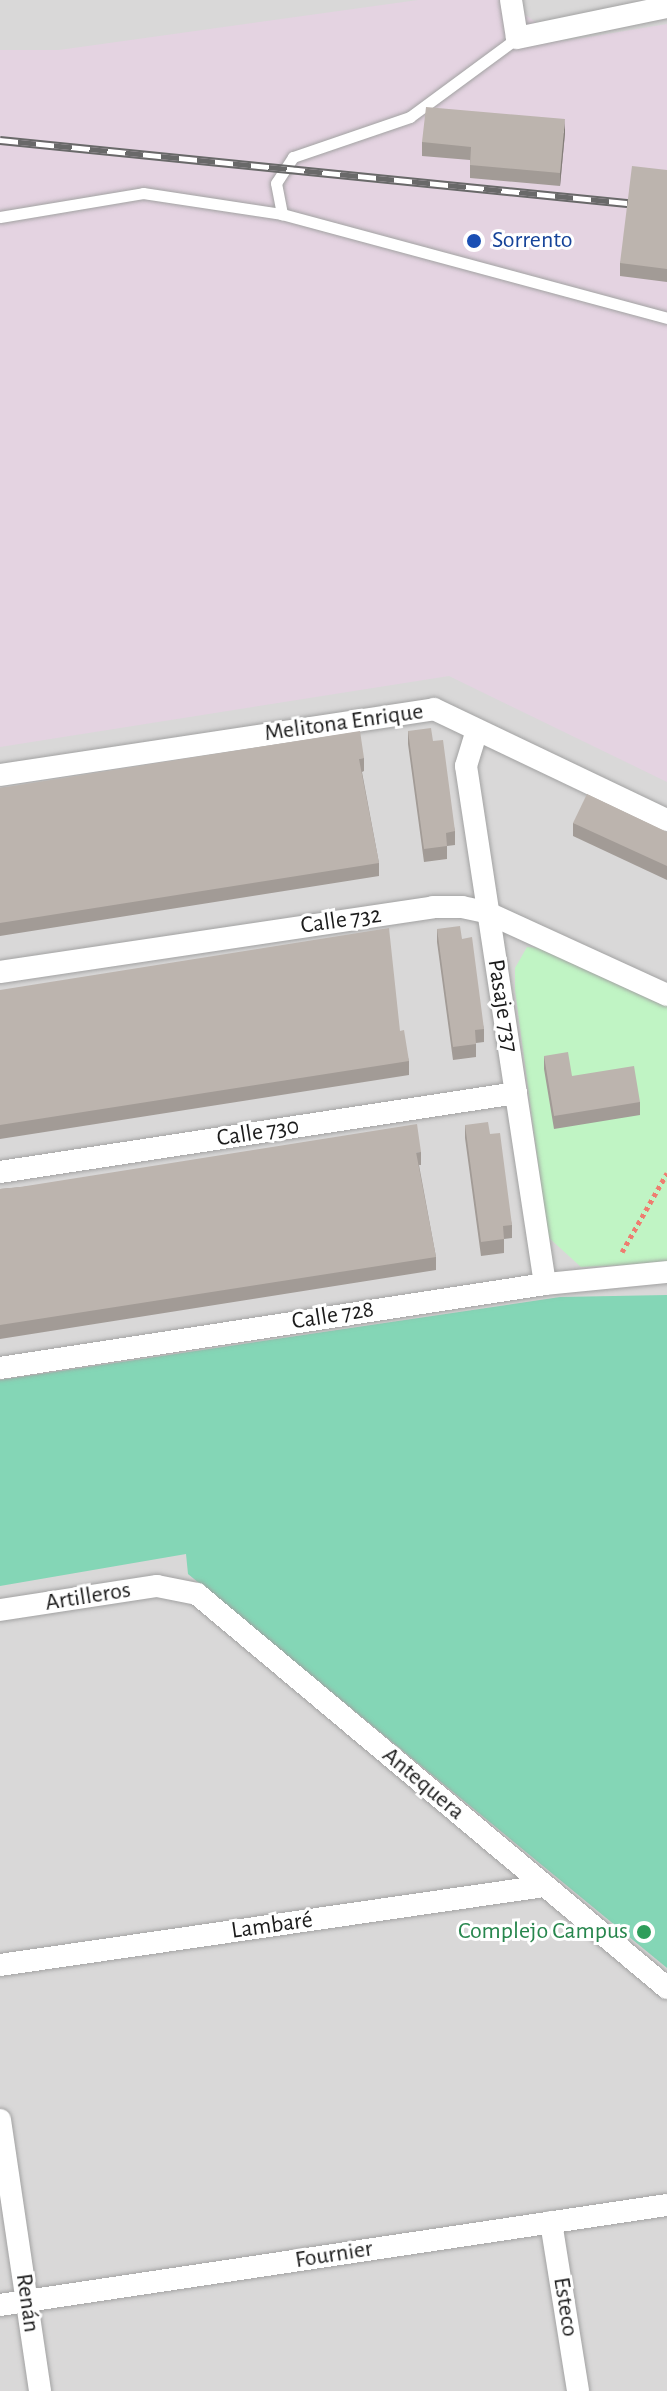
<!DOCTYPE html>
<meta charset="utf-8">
<style>
body{margin:0}
#map{position:relative;width:667px;height:2391px;overflow:hidden;background:#ece8e1;font-family:"Alegreya Sans",sans-serif}
div>[style]{position:absolute}
[style*='--x']{left:calc(var(--x)*1px);top:calc(var(--y)*1px);width:calc(var(--w)*1px);rotate:calc(var(--a)*1deg)}
.residential>*{inset:0;background:#d9d8d8}
.industrial>*{inset:0;background:#e4d3e1}
.park>*{inset:0;background:#c0f4c4}
.pitch>*{inset:0;background:#84d6b6}
.path>*{height:5px;margin-top:-2.5px;transform-origin:0;background:repeating-linear-gradient(90deg,#ee7d70 0 4px,transparent 0 8px)}
.roads{filter:drop-shadow(0 0 2px #a2a2a2) drop-shadow(0 0 2px #a2a2a2)}
.lane>*{height:11px;margin:-5.5px;padding:0 5.5px;transform-origin:5.5px;border-radius:5.5px;background:#fff}
.street>*{height:22px;margin:-11px;padding:0 11px;transform-origin:11px;border-radius:11px;background:#fff}
.rail>*{height:9px;margin-top:-4.5px;transform-origin:0;background:repeating-linear-gradient(90deg,#fff 0 18px,#696969 0 36px);box-sizing:border-box;border-block:2px solid #696969}
.wall>*{inset:0;background:#a29b96}
.shaded-wall>*{inset:0;background:#847e7a}
.building>*{inset:0;background:#bcb4ae}
.dots>*{width:22px;height:22px;translate:-50% -50%;box-sizing:border-box;border:4px solid #fff;border-radius:50%}
span{translate:-50% -50%;white-space:nowrap;text-align:center;line-height:1.15;-webkit-text-stroke:6px #fff;paint-order:stroke}
.transit-label{font-size:24px;color:#164399}
.left{translate:0 -50%;text-align:left}
.street-label{font-size:24px;color:#1b1b1b}
.leisure-label{font-size:24px;color:#27864d}
.right{translate:-100% -50%;text-align:right}
</style>
<div id="map">
<div class="residential">
<i style="clip-path:polygon(0 0,667px 0,667px 2391px,0 2391px)"></i>
</div>
<div class="industrial">
<i style="clip-path:polygon(418px 0,503px 0,564px 41px,667px 24px,667px 782px,449px 676px,0 747px,0 50px,59px 50px)"></i>
</div>
<div class="park">
<i style="clip-path:polygon(527px 947px,542px 948px,667px 1004px,667px 1263px,581px 1267px,548px 1237px,515px 990px,515px 968px)"></i>
</div>
<div class="pitch">
<i style="clip-path:polygon(667px 1295px,667px 1968px,188px 1574px,186px 1554px,0 1586px,0 1380px,560px 1297px)"></i>
</div>
<div class="path">
<i style="--x:622;--y:1252;--w:91;--a:-60.3"></i>
</div>
<div class="roads">
<div class="lane">
<i style="--x:517;--y:38;--w:133;--a:143.6"></i>
<i style="--x:410;--y:117;--w:124;--a:161.1"></i>
<i style="--x:293;--y:157;--w:31;--a:123"></i>
<i style="--x:276;--y:183;--w:32;--a:79"></i>
<i style="--x:282;--y:214;--w:399;--a:15.1"></i>
<i style="--x:0;--y:217;--w:145;--a:-9.5"></i>
<i style="--x:143;--y:193;--w:141;--a:8.6"></i>
</div>
<div class="street">
<i style="--x:511;--y:0;--w:38;--a:81"></i>
<i style="--x:517;--y:38;--w:153;--a:-11.7"></i>
<i style="--x:477;--y:730;--w:38;--a:107"></i>
<i style="--x:466;--y:766;--w:524;--a:81.33"></i>
<i style="--x:0;--y:775;--w:439;--a:-8.6"></i>
<i style="--x:434;--y:709;--w:258;--a:25.5"></i>
<i style="--x:0;--y:972;--w:438;--a:-8.5"></i>
<i style="--x:433;--y:907;--w:29;--a:0"></i>
<i style="--x:462;--y:907;--w:25;--a:12"></i>
<i style="--x:486;--y:912;--w:199;--a:24.6"></i>
<i style="--x:0;--y:1172;--w:522;--a:-8.7"></i>
<i style="--x:0;--y:1368;--w:551;--a:-8.76"></i>
<i style="--x:545;--y:1284;--w:123;--a:-5.6"></i>
<i style="--x:0;--y:1610;--w:159;--a:-8.7"></i>
<i style="--x:157;--y:1586;--w:41;--a:11.3"></i>
<i style="--x:197;--y:1594;--w:613;--a:39.97"></i>
<i style="--x:0;--y:1965;--w:550;--a:-8.26"></i>
<i style="--x:0;--y:2120;--w:274;--a:81.6"></i>
<i style="--x:551;--y:2222;--w:171;--a:80.9"></i>
<i style="--x:0;--y:2305;--w:674;--a:-8.53"></i>
</div>
</div>
<div class="rail">
<i style="--x:0;--y:140;--w:670;--a:5.74"></i>
</div>
<div class="wall">
<i style="clip-path:polygon(565px 133px,560px 186px,470px 178px,470px 160px,422px 156px,422px 142px)"></i>
<i style="clip-path:polygon(667px 170px,667px 282px,620px 276px,620px 263px)"></i>
<i style="clip-path:polygon(408px 731px,433px 741px,455px 831px,455px 845px,447px 846px,447px 859px,424px 862px,408px 744px)"></i>
<i style="clip-path:polygon(364px 758px,364px 771px,362px 772px,379px 863px,379px 876px,0 936px,0 788px)"></i>
<i style="clip-path:polygon(573px 823px,667px 832px,667px 880px,573px 836px)"></i>
<i style="clip-path:polygon(437px 929px,462px 939px,484px 1029px,484px 1042px,476px 1043px,476px 1057px,453px 1060px,437px 942px)"></i>
<i style="clip-path:polygon(0 990px,400px 1031px,409px 1061px,409px 1075px,0 1139px)"></i>
<i style="clip-path:polygon(544px 1056px,572px 1076px,640px 1102px,640px 1115px,554px 1129px,544px 1069px)"></i>
<i style="clip-path:polygon(465px 1125px,490px 1134px,512px 1225px,512px 1238px,504px 1239px,504px 1253px,481px 1256px,465px 1138px)"></i>
<i style="clip-path:polygon(421px 1152px,421px 1165px,419px 1165px,436px 1257px,436px 1270px,0 1339px,0 1189px)"></i>
</div>
<div class="shaded-wall">
<i style="clip-path:polygon(565px 119px,565px 133px,560px 186px,560px 173px)"></i>
</div>
<div class="building">
<i style="clip-path:polygon(426px 107px,565px 119px,560px 173px,470px 165px,471px 147px,422px 142px)"></i>
<i style="clip-path:polygon(632px 166px,667px 170px,667px 269px,620px 263px)"></i>
<i style="clip-path:polygon(431px 728px,433px 741px,443px 740px,455px 831px,446px 833px,447px 846px,424px 849px,408px 731px)"></i>
<i style="clip-path:polygon(360px 731px,364px 758px,359px 759px,379px 863px,0 923px,0 788px)"></i>
<i style="clip-path:polygon(587px 794px,667px 832px,667px 866px,573px 823px)"></i>
<i style="clip-path:polygon(460px 926px,462px 939px,472px 937px,484px 1029px,475px 1030px,476px 1044px,453px 1047px,437px 929px)"></i>
<i style="clip-path:polygon(389px 928px,400px 1031px,404px 1030px,409px 1061px,0 1125px,0 990px)"></i>
<i style="clip-path:polygon(568px 1052px,572px 1076px,634px 1066px,640px 1102px,554px 1116px,544px 1056px)"></i>
<i style="clip-path:polygon(488px 1122px,490px 1134px,500px 1133px,512px 1225px,503px 1226px,504px 1239px,481px 1242px,465px 1125px)"></i>
<i style="clip-path:polygon(417px 1124px,421px 1152px,416px 1152px,436px 1257px,0 1325px,0 1189px,20px 1187px)"></i>
</div>
<div class="dots">
<i style="left:474px;top:241px;background:#1a4fb4"></i>
<i style="left:644px;top:1932px;background:#2e9e5b"></i>
</div>
<div class="transit-label">
<span class="left" style="left:492px;top:241px">Sorrento</span>
</div>
<div class="street-label">
<span style="left:344px;top:723px;rotate:-8deg">Melitona Enrique</span>
<span style="left:341px;top:921px;rotate:-8deg">Calle 732</span>
<span style="left:502px;top:1006px;rotate:81deg">Pasaje 737</span>
<span style="left:258px;top:1133px;rotate:-9deg">Calle 730</span>
<span style="left:333px;top:1316px;rotate:-9deg">Calle 728</span>
<span style="left:88px;top:1597px;rotate:-9deg">Artilleros</span>
<span style="left:423px;top:1784px;rotate:40deg">Antequera</span>
<span style="left:272px;top:1926px;rotate:-8deg">Lambaré</span>
<span style="left:334px;top:2255px;rotate:-9deg">Fournier</span>
<span style="left:27px;top:2303px;rotate:82deg">Renán</span>
<span style="left:565px;top:2307px;rotate:81deg">Esteco</span>
</div>
<div class="leisure-label">
<span class="right" style="left:628px;top:1932px">Complejo Campus</span>
</div>
</div>
